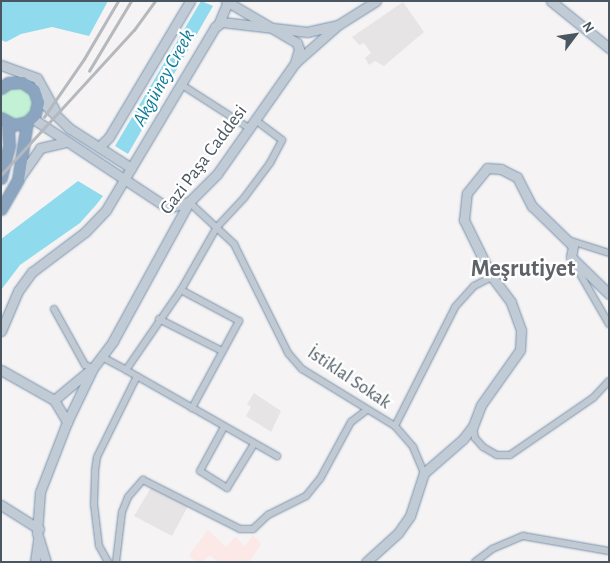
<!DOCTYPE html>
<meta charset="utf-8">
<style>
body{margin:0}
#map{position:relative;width:610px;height:563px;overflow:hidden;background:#f5f3f3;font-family:"Alegreya Sans",sans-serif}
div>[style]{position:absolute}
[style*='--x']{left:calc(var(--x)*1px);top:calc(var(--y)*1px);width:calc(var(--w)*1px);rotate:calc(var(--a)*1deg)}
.education>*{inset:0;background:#e6e4e5}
.medical>*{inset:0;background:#fce8e6}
.green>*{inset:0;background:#c3f1d5}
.water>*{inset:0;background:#90daee}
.roads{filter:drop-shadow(0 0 1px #7690ad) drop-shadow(0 0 1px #7690ad)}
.street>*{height:6px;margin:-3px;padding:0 3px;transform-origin:3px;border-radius:3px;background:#c1cad2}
.secondary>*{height:9px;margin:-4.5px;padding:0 4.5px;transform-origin:4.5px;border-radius:4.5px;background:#c1cbd6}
.highway>*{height:11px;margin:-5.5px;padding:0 5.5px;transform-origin:5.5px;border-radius:5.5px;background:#8ba5c1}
.rail>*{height:2.5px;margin:-1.25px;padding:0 1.25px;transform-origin:1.25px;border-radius:1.25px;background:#b5b8bd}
span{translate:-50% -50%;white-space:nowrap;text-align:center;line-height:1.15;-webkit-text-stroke:4.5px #fff;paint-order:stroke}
.street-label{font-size:19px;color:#4a5661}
.water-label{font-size:20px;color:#0c7c9b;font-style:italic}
.district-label{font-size:24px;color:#5f6368;font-weight:700}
.frame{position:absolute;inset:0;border:2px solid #4a5661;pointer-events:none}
.north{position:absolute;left:550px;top:10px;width:50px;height:50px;-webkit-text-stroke:4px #fff;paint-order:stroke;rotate:59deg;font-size:14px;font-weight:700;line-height:20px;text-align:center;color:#4a5661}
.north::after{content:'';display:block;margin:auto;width:18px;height:22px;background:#4a5661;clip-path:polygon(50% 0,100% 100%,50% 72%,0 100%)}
</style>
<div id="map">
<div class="education">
<i style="clip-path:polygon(403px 2px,424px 32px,384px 66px,375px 61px,369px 65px,365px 58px,371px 53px,364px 43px,359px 45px,352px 37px)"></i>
<i style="clip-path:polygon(254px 393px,281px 411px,271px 432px,246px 416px,251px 407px,247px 404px)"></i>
<i style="clip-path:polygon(152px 486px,188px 506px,172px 536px,134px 516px)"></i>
</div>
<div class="medical">
<i style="clip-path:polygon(208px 530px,226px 547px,235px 537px,245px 546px,253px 535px,261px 544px,249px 562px,218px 562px,210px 555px,202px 562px,196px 562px,189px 555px)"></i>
</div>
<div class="green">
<i style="clip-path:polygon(15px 85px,30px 91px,35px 107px,20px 121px,1px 113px,1px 93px)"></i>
</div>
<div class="water">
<i style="clip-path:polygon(1px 1px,108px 1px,89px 36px,52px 27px,21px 34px,6px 42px,1px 40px)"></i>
<i style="clip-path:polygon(201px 1px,213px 6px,128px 154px,115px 146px)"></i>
<i style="clip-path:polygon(78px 181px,103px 196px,96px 205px,80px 223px,20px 265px,1px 290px,1px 239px)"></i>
</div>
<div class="roads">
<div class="street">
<i style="--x:182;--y:85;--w:80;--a:32.7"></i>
<i style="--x:189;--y:202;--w:62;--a:43"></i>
<i style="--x:234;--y:244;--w:122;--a:63.6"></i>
<i style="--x:288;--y:353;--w:21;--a:49"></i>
<i style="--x:302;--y:369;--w:109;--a:31.5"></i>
<i style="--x:395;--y:426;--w:28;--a:49"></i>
<i style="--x:413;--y:447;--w:28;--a:67"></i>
<i style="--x:568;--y:240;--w:43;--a:17.6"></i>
<i style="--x:572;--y:260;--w:74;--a:60"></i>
<i style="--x:181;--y:290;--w:66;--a:28.1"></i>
<i style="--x:239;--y:321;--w:99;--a:118.4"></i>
<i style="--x:54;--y:309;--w:64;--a:61"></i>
<i style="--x:85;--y:365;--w:9;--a:21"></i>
<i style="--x:159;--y:319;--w:71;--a:26.9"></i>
<i style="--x:102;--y:357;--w:27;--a:28"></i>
<i style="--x:126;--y:370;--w:97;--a:-55.5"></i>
<i style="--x:181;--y:290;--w:73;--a:-60.3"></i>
<i style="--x:217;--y:227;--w:40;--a:-47"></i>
<i style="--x:244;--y:198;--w:44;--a:-53.4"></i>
<i style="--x:270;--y:163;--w:26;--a:-62"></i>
<i style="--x:282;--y:140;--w:34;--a:-143"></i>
<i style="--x:126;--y:370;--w:174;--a:29.7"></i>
<i style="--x:395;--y:426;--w:133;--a:-63.2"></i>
<i style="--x:455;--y:307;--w:28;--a:-48"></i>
<i style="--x:474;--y:286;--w:20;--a:-27"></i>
<i style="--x:473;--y:426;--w:12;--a:81"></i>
<i style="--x:475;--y:438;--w:12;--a:48"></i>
<i style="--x:483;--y:447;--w:16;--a:30"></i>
<i style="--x:497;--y:455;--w:13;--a:0"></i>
<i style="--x:510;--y:455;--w:101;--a:-34.5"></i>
<i style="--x:593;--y:398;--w:23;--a:-47"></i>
<i style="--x:224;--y:427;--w:50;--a:118.6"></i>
<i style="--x:200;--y:471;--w:32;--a:32"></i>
<i style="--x:227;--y:488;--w:52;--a:-58.5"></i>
<i style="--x:108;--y:562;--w:18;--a:-119"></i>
<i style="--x:99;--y:546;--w:42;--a:-96.8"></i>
<i style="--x:94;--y:504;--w:33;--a:-88"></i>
<i style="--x:95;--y:471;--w:14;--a:-82"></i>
<i style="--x:97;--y:457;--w:90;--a:-63.7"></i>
<i style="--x:116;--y:562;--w:50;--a:-83.2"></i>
<i style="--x:122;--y:512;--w:16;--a:-68"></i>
<i style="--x:128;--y:497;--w:23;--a:-49"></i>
<i style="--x:143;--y:480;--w:109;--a:26.8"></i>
<i style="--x:240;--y:529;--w:13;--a:0"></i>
<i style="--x:253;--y:529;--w:21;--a:-43"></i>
<i style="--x:268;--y:515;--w:42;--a:-26.6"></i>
<i style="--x:306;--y:496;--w:22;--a:-51"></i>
<i style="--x:320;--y:479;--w:65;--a:-61.5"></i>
<i style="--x:351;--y:422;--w:20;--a:-37"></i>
<i style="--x:475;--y:562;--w:21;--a:-37"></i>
<i style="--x:492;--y:549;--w:34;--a:-23"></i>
<i style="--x:523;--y:536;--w:87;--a:9.9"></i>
</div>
<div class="secondary">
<i style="--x:226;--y:1;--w:82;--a:30.6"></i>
<i style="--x:297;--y:43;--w:6;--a:72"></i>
<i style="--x:299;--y:49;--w:15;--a:106"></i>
<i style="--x:551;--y:1;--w:75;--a:39"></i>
<i style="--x:218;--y:25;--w:25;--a:-67"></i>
<i style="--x:1;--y:65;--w:38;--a:20"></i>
<i style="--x:37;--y:78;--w:37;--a:61"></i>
<i style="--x:37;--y:97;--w:45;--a:44.1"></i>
<i style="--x:69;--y:128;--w:74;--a:32.8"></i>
<i style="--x:32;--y:118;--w:163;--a:33.5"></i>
<i style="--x:168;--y:208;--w:22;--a:-16"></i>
<i style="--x:99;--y:147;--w:14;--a:-45"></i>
<i style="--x:109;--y:137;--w:158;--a:-59.2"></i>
<i style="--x:20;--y:177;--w:35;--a:-55"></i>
<i style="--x:40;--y:148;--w:26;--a:-13"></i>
<i style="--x:1;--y:331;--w:43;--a:-67"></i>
<i style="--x:18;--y:291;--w:24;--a:-54"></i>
<i style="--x:32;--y:272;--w:66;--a:-37"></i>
<i style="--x:85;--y:232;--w:30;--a:-46"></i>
<i style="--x:106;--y:210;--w:213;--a:-59.2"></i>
<i style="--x:215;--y:27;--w:9;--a:-36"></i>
<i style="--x:222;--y:22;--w:86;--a:6.7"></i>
<i style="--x:307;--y:32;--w:31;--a:-13"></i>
<i style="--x:1;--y:370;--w:61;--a:29.5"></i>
<i style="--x:54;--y:400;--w:26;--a:59"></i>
<i style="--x:54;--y:400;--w:47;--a:-39.8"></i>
<i style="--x:1;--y:505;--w:45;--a:32.3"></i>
<i style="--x:35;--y:562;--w:22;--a:-82"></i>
<i style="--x:46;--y:562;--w:30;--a:-107"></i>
<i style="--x:37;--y:533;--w:41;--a:-85.8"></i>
<i style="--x:40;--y:492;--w:75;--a:-68.9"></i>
<i style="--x:67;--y:422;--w:60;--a:-64.3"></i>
<i style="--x:93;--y:368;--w:34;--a:-53"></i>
<i style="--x:113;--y:341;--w:158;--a:-61.3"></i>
<i style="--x:189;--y:202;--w:40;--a:-45"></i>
<i style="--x:217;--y:174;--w:136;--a:-54.9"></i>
<i style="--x:295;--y:63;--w:57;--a:-41.5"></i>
<i style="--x:338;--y:25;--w:45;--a:-32.3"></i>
<i style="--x:366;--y:562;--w:43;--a:-42.2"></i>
<i style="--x:398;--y:533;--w:21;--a:-55"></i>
<i style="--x:410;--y:516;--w:45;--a:-72"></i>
<i style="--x:424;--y:473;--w:52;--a:-41.1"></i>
<i style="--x:463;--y:439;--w:16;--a:-52"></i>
<i style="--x:473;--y:426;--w:22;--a:-69"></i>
<i style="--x:481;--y:405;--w:67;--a:-54.7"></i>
<i style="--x:520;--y:350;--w:20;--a:-87"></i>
<i style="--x:521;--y:330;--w:30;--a:-110"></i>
<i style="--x:511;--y:302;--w:31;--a:-127"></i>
<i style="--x:492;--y:277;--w:64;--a:-116.2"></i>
<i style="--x:464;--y:220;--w:27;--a:-84"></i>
<i style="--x:467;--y:193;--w:32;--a:-51"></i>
<i style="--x:487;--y:168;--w:14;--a:4"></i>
<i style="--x:501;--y:169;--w:18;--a:27"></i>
<i style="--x:517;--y:177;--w:33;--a:63"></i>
<i style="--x:532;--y:206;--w:57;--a:44.3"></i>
<i style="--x:573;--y:246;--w:11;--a:100"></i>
<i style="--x:571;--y:257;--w:53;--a:44.2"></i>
</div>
<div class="highway">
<i style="--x:1;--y:88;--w:9;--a:-36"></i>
<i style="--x:8;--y:83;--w:14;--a:-4"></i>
<i style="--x:22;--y:82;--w:14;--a:34"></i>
<i style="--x:34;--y:90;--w:13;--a:72"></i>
<i style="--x:38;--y:102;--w:12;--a:104"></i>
<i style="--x:35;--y:114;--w:11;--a:135"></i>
<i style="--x:27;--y:122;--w:13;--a:167"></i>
<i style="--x:14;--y:125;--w:15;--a:-152"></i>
<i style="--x:1;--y:178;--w:34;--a:-76"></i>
<i style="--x:9;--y:145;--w:22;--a:-93"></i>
<i style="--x:1;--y:209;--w:34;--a:-60"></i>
<i style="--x:18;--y:179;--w:58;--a:-81"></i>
</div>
</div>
<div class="rail">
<i style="--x:89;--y:71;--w:82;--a:-59"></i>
<i style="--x:44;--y:117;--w:70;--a:-55.4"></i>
<i style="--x:84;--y:59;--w:67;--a:-59.6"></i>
<i style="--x:1;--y:175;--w:197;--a:-47.5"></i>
<i style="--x:134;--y:30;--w:36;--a:-54"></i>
</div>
<div class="street-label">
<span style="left:204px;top:160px;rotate:-53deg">Gazi Paşa Caddesi</span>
<span style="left:349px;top:378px;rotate:34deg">İstiklal Sokak</span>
</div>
<div class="water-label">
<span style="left:164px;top:78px;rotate:-61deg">Akgüney Creek</span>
</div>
<div class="district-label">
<span style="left:523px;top:270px">Meşrutiyet</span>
</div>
<div class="frame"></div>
<div class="north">N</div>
</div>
